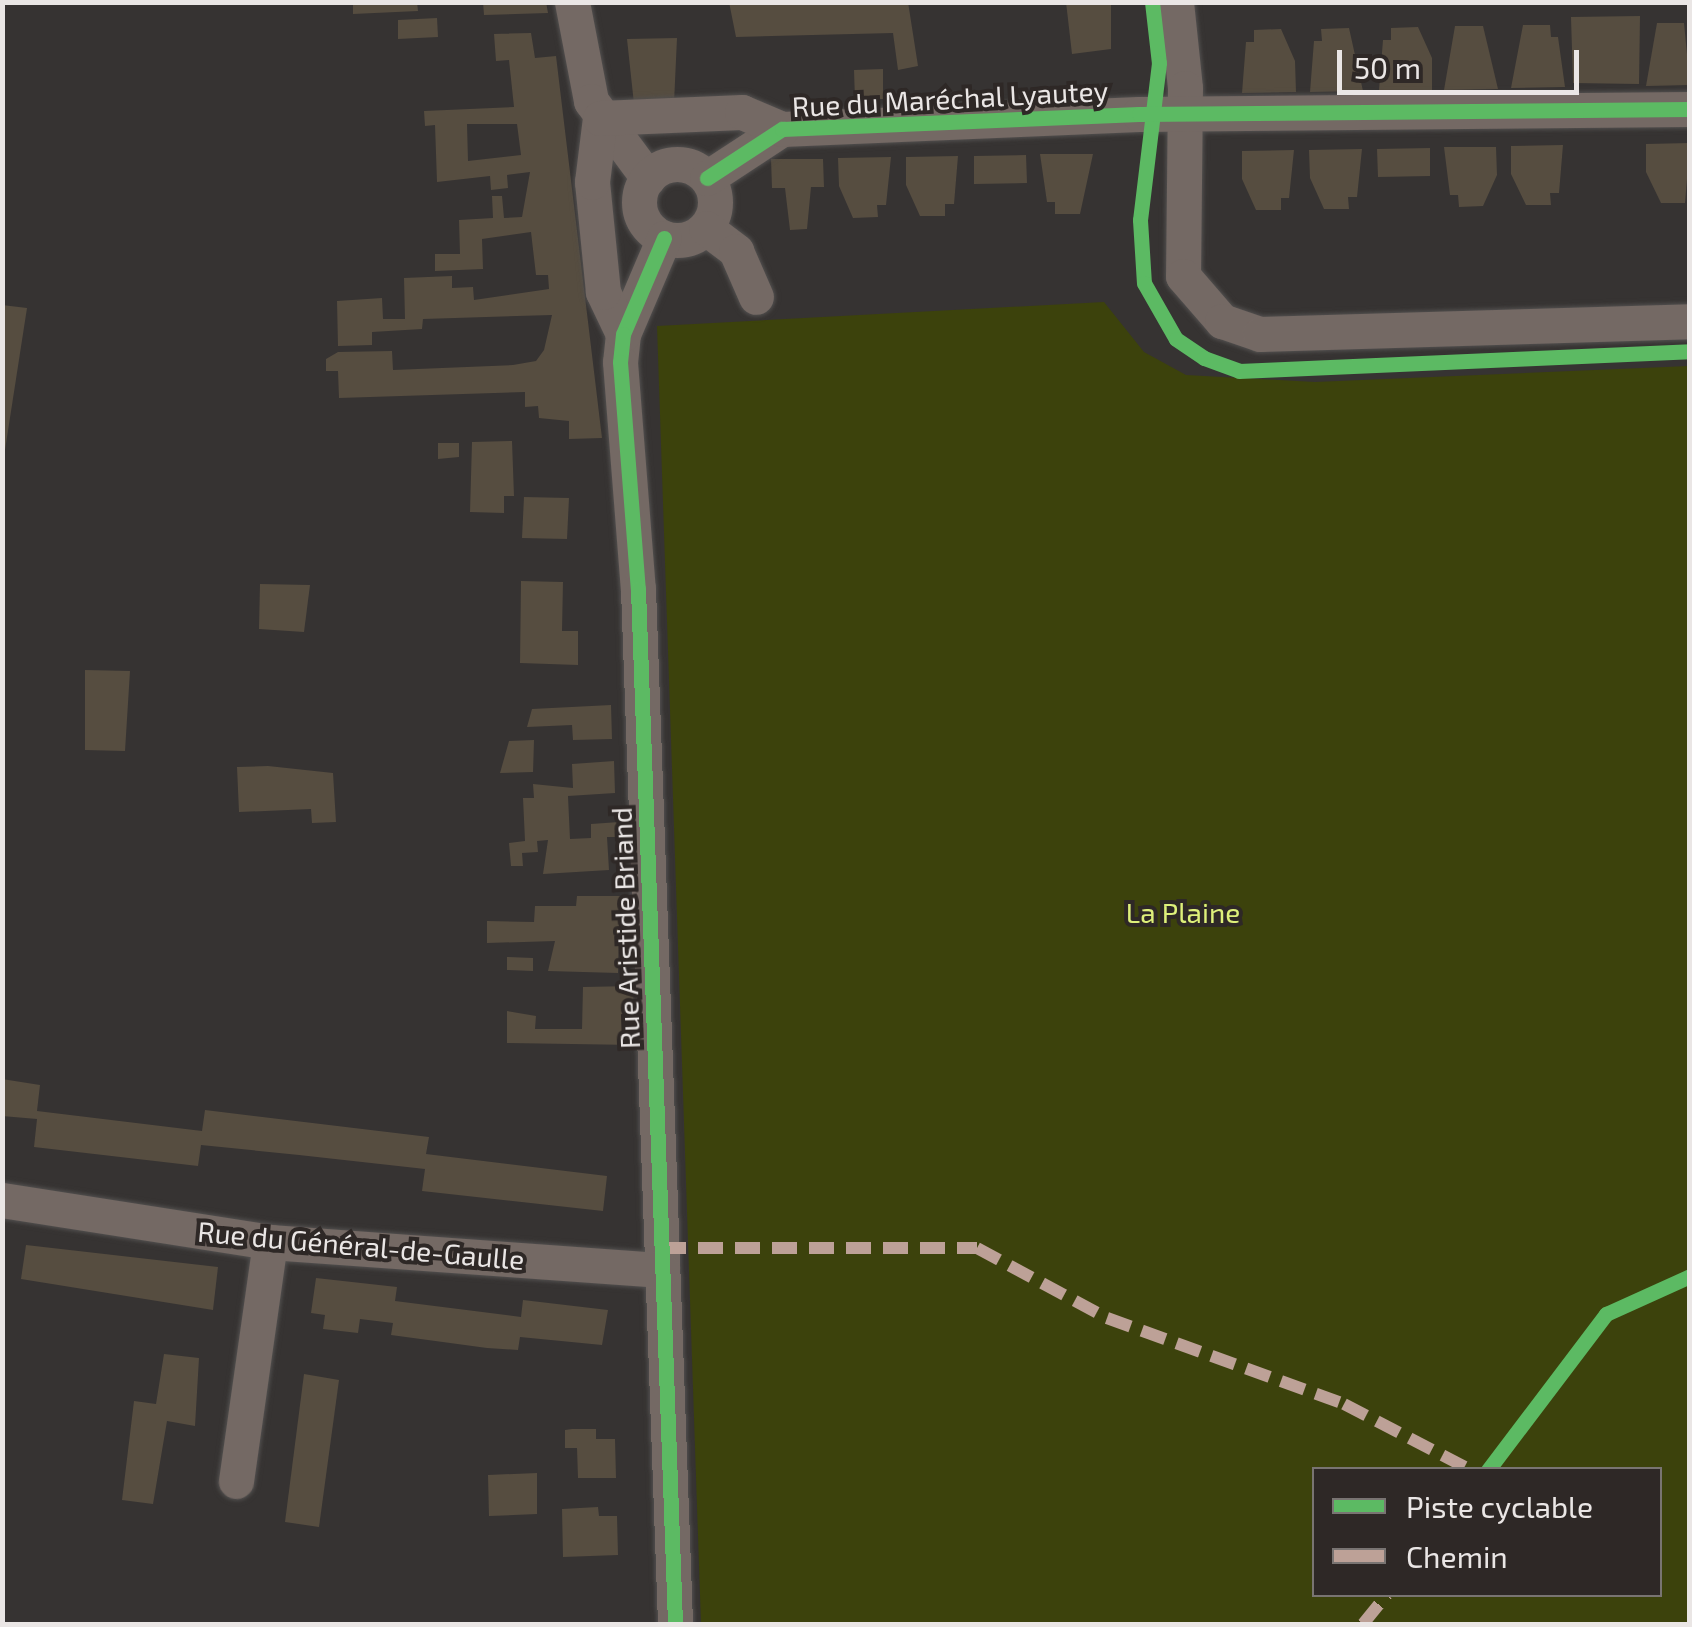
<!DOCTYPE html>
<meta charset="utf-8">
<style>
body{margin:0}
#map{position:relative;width:1692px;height:1627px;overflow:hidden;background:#363332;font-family:"Exo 2",sans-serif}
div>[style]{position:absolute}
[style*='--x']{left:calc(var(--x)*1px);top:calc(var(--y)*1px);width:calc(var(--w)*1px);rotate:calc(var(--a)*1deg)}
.green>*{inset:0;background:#3c420c}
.building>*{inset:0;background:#564d40}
.roads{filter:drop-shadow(0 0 2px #52504f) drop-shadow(0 0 2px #52504f)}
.minor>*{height:35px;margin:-17.5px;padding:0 17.5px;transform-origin:17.5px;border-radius:17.5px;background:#746964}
.minor>.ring{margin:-17.5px;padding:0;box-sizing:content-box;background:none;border:35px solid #746964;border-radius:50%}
.quiet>*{height:12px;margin-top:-6px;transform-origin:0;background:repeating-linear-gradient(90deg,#bda197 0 25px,transparent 0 37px)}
.cycleway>*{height:15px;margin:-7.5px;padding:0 7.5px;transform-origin:7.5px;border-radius:7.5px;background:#5cba63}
span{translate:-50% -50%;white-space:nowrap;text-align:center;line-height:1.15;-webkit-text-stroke:8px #2e2826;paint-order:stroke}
.street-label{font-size:28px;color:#eae6e5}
.park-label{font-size:28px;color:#def07a}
.frame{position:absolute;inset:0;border:5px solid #eae6e5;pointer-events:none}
.legend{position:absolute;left:1312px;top:1467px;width:350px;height:130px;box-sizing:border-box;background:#2e2826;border:2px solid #797472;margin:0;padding:12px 18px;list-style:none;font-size:30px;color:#eae6e5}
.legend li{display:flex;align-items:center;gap:20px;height:50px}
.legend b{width:50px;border:2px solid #797472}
.scale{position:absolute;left:1337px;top:50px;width:242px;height:45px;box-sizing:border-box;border:5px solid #eae6e5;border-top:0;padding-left:12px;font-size:30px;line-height:35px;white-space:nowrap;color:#eae6e5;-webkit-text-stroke:8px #2e2826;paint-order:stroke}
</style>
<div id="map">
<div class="green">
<i style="clip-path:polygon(evenodd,1104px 302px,1144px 352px,1186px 375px,1315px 382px,1689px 366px,1689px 1624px,701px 1624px,657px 326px,1104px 302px,1314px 1470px,1660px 1470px,1660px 1594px,1314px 1594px,1314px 1470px)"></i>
</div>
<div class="building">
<i style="clip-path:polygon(353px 2px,417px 2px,418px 11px,353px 14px)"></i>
<i style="clip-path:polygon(483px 2px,546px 2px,548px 13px,484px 15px)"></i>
<i style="clip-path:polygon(729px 2px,908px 2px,918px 66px,898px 70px,893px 33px,736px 37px)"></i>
<i style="clip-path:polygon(1066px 2px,1111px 2px,1111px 49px,1072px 54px)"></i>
<i style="clip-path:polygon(1640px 16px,1639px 84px,1573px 83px,1571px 17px)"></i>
<i style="clip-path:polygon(437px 18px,438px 37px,398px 39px,398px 20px)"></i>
<i style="clip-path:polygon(1657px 23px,1684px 23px,1690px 85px,1646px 86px)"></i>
<i style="clip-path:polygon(1523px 25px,1550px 25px,1551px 37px,1558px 37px,1565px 87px,1511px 88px)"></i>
<i style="clip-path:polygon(1455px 26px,1483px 26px,1498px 89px,1444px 90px)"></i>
<i style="clip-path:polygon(1418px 27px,1432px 58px,1432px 90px,1379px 90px,1383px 40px,1391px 40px,1391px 28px)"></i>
<i style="clip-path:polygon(1349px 28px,1363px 91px,1310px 92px,1314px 41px,1322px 41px,1321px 29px)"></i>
<i style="clip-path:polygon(1281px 29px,1295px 61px,1296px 92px,1242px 93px,1246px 42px,1254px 42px,1254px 30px)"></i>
<i style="clip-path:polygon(evenodd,531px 33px,535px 58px,556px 56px,602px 438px,569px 439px,569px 421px,539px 418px,538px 406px,525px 407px,525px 392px,339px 398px,338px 371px,326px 371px,326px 359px,338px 352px,392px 351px,393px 370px,513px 365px,536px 361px,544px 350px,552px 315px,423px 319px,422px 329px,372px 332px,372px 345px,338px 346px,337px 301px,382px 298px,383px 319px,405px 319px,404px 278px,452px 276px,452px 288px,473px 287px,474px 300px,549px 289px,548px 275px,536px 275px,531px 232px,482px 239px,483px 269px,435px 271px,435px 254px,460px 254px,459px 220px,493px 218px,492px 196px,502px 196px,504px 218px,522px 217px,530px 172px,507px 175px,508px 188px,491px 190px,490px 176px,437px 182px,435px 125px,425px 126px,424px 111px,514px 107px,509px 60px,496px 61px,494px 34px,531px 33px,467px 124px,517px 124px,521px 155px,468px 161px,467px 124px)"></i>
<i style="clip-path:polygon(677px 38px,674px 103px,634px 104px,627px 39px)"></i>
<i style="clip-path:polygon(883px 69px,883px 99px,855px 100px,854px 70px)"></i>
<i style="clip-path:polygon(1690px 143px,1685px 203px,1661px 203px,1646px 172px,1646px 144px)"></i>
<i style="clip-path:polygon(1563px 145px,1559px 193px,1550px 193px,1551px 205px,1526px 205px,1511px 174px,1511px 146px)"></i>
<i style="clip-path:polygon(1444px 147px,1496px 147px,1497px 175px,1483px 206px,1459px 207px,1458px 195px,1450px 195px)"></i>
<i style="clip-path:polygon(1430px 148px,1430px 176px,1378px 177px,1377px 149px)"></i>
<i style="clip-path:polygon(1362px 149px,1357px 197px,1348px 197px,1349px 209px,1324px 209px,1310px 178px,1309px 150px)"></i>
<i style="clip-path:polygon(1294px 150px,1289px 198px,1281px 198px,1281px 210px,1256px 210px,1242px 179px,1242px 151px)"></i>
<i style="clip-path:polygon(1040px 154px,1093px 154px,1080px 214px,1055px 214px,1055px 202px,1047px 202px)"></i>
<i style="clip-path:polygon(1026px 155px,1027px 183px,974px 184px,974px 156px)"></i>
<i style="clip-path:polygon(958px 156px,954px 204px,945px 204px,945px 216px,920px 216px,906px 185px,906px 157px)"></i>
<i style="clip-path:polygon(891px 157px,886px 205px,877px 205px,878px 217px,853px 218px,839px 186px,838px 158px)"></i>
<i style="clip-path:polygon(771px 159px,823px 159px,824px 187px,811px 187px,807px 229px,790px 230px,785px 188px,772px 188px)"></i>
<i style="clip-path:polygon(2px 305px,27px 308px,5px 450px,2px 450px)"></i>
<i style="clip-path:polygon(512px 441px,514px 496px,504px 496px,504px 513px,470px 512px,472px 442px)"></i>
<i style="clip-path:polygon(438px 443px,459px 443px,459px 457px,438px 459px)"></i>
<i style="clip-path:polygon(524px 497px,569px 498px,567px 539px,522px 538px)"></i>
<i style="clip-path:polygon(521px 581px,563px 582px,562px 631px,578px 631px,578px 665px,520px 663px)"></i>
<i style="clip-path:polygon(260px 584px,310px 585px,304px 632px,259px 629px)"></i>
<i style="clip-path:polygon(85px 670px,130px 671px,125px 751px,85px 750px)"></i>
<i style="clip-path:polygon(611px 705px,612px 739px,573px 740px,572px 725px,527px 727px,532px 709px)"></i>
<i style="clip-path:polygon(534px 740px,533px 772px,500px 773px,509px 741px)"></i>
<i style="clip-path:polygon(614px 761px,615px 793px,568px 796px,570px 839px,591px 838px,591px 824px,619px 822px,619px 837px,607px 837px,609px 870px,543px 874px,548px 840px,537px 841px,538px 852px,522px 853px,523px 866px,511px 866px,509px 843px,525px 841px,523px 798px,534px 798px,533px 784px,573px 788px,572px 764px)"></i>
<i style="clip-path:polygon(268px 766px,333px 773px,336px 822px,312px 823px,311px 809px,239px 812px,237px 767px)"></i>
<i style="clip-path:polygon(577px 896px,620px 896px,618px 973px,548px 971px,555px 941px,487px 943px,487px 921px,534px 922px,535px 906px,576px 906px)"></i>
<i style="clip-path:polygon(507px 957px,533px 958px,533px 971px,507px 970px)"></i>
<i style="clip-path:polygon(633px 986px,635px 1045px,507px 1043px,507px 1011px,536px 1016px,535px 1029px,582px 1029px,583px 987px)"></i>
<i style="clip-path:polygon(2px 1079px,40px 1085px,37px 1111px,202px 1131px,205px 1110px,429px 1137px,426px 1154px,607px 1176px,603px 1211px,422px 1191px,425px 1169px,299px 1155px,201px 1145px,198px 1166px,34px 1147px,37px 1119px,2px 1116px)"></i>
<i style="clip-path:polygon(26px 1245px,218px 1267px,213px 1310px,21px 1279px)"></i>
<i style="clip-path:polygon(316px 1278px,397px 1287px,395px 1301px,521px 1317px,523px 1300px,608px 1310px,602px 1345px,520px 1337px,518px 1350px,487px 1348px,391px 1335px,393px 1323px,360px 1319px,358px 1333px,323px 1329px,325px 1315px,311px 1313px)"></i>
<i style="clip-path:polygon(164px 1354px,199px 1358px,195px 1426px,167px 1421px,153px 1504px,122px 1500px,134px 1401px,156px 1404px)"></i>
<i style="clip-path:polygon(304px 1374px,339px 1380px,319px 1527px,285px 1522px)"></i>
<i style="clip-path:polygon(572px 1429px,596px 1429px,596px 1439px,615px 1439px,616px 1478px,578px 1478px,577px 1448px,565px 1448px,565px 1430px)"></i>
<i style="clip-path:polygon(537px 1473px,537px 1514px,489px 1516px,488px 1475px)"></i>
<i style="clip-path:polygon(598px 1507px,599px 1516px,617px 1516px,618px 1555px,563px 1557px,562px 1509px)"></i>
</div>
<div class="roads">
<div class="minor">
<i style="--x:572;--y:2;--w:101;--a:79.1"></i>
<i style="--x:591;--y:101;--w:96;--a:53.5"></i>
<i style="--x:1176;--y:2;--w:86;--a:84"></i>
<i style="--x:1185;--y:88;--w:188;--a:90.6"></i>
<i style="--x:1183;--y:276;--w:60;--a:49.1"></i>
<i style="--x:1222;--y:321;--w:40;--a:18.9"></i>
<i style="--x:1260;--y:334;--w:430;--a:-1.7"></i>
<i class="ring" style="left:639px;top:164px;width:41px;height:41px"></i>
<i style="--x:707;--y:178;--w:90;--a:-33.2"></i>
<i style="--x:782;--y:129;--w:357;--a:-2.4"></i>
<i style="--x:1139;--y:114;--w:551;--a:-0.52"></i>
<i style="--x:706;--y:228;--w:38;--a:37"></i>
<i style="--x:736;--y:251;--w:50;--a:66.5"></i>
<i style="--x:664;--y:238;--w:104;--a:113.1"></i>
<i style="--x:623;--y:334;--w:28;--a:96"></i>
<i style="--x:620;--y:362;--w:228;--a:85.5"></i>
<i style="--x:638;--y:589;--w:1036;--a:87.95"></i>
<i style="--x:623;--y:334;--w:47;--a:-115.5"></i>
<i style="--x:603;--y:292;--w:111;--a:-95.7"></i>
<i style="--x:592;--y:182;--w:64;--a:-82.9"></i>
<i style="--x:600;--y:118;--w:142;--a:-2.4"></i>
<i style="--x:742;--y:112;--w:43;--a:23"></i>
<i style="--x:2;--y:1200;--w:271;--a:8.9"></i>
<i style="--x:270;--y:1242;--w:393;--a:4.1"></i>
<i style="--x:236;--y:1481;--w:241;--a:-81.9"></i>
</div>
</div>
<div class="quiet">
<i style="--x:661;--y:1248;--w:316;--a:0"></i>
<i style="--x:977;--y:1248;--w:148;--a:28.3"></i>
<i style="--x:1107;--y:1318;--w:252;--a:19.9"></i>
<i style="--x:1344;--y:1404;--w:143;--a:27.5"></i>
<i style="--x:1363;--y:1624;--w:38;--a:-51"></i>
</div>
<div class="cycleway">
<i style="--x:1152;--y:2;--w:61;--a:83.5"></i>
<i style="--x:1159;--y:63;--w:158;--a:96.9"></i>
<i style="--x:1140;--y:220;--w:63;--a:86.4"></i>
<i style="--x:1144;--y:283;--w:64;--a:60.3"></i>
<i style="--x:1176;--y:339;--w:34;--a:34"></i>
<i style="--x:1204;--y:358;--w:37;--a:20"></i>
<i style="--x:1239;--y:371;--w:451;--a:-2.5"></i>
<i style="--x:707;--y:178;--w:90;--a:-33.2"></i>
<i style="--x:782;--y:129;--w:357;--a:-2.4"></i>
<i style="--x:1139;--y:114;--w:551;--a:-0.52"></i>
<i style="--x:664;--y:238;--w:104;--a:113.1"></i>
<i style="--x:623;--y:334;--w:28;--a:96"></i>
<i style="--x:620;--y:362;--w:228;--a:85.5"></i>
<i style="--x:638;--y:589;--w:1036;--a:87.95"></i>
<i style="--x:1488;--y:1470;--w:196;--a:-52.9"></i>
<i style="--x:1606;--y:1314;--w:92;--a:-24.3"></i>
</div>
<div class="street-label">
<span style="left:950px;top:98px;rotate:-3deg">Rue du Maréchal Lyautey</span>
<span style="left:625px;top:928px;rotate:-92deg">Rue Aristide Briand</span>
<span style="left:361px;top:1245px;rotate:5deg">Rue du Général-de-Gaulle</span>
</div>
<div class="park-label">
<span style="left:1183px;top:912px">La Plaine</span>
</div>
<div class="frame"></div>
<ul class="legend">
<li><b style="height:12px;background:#5cba63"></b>Piste cyclable</li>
<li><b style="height:12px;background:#bda197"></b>Chemin</li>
</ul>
<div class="scale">50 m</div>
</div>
